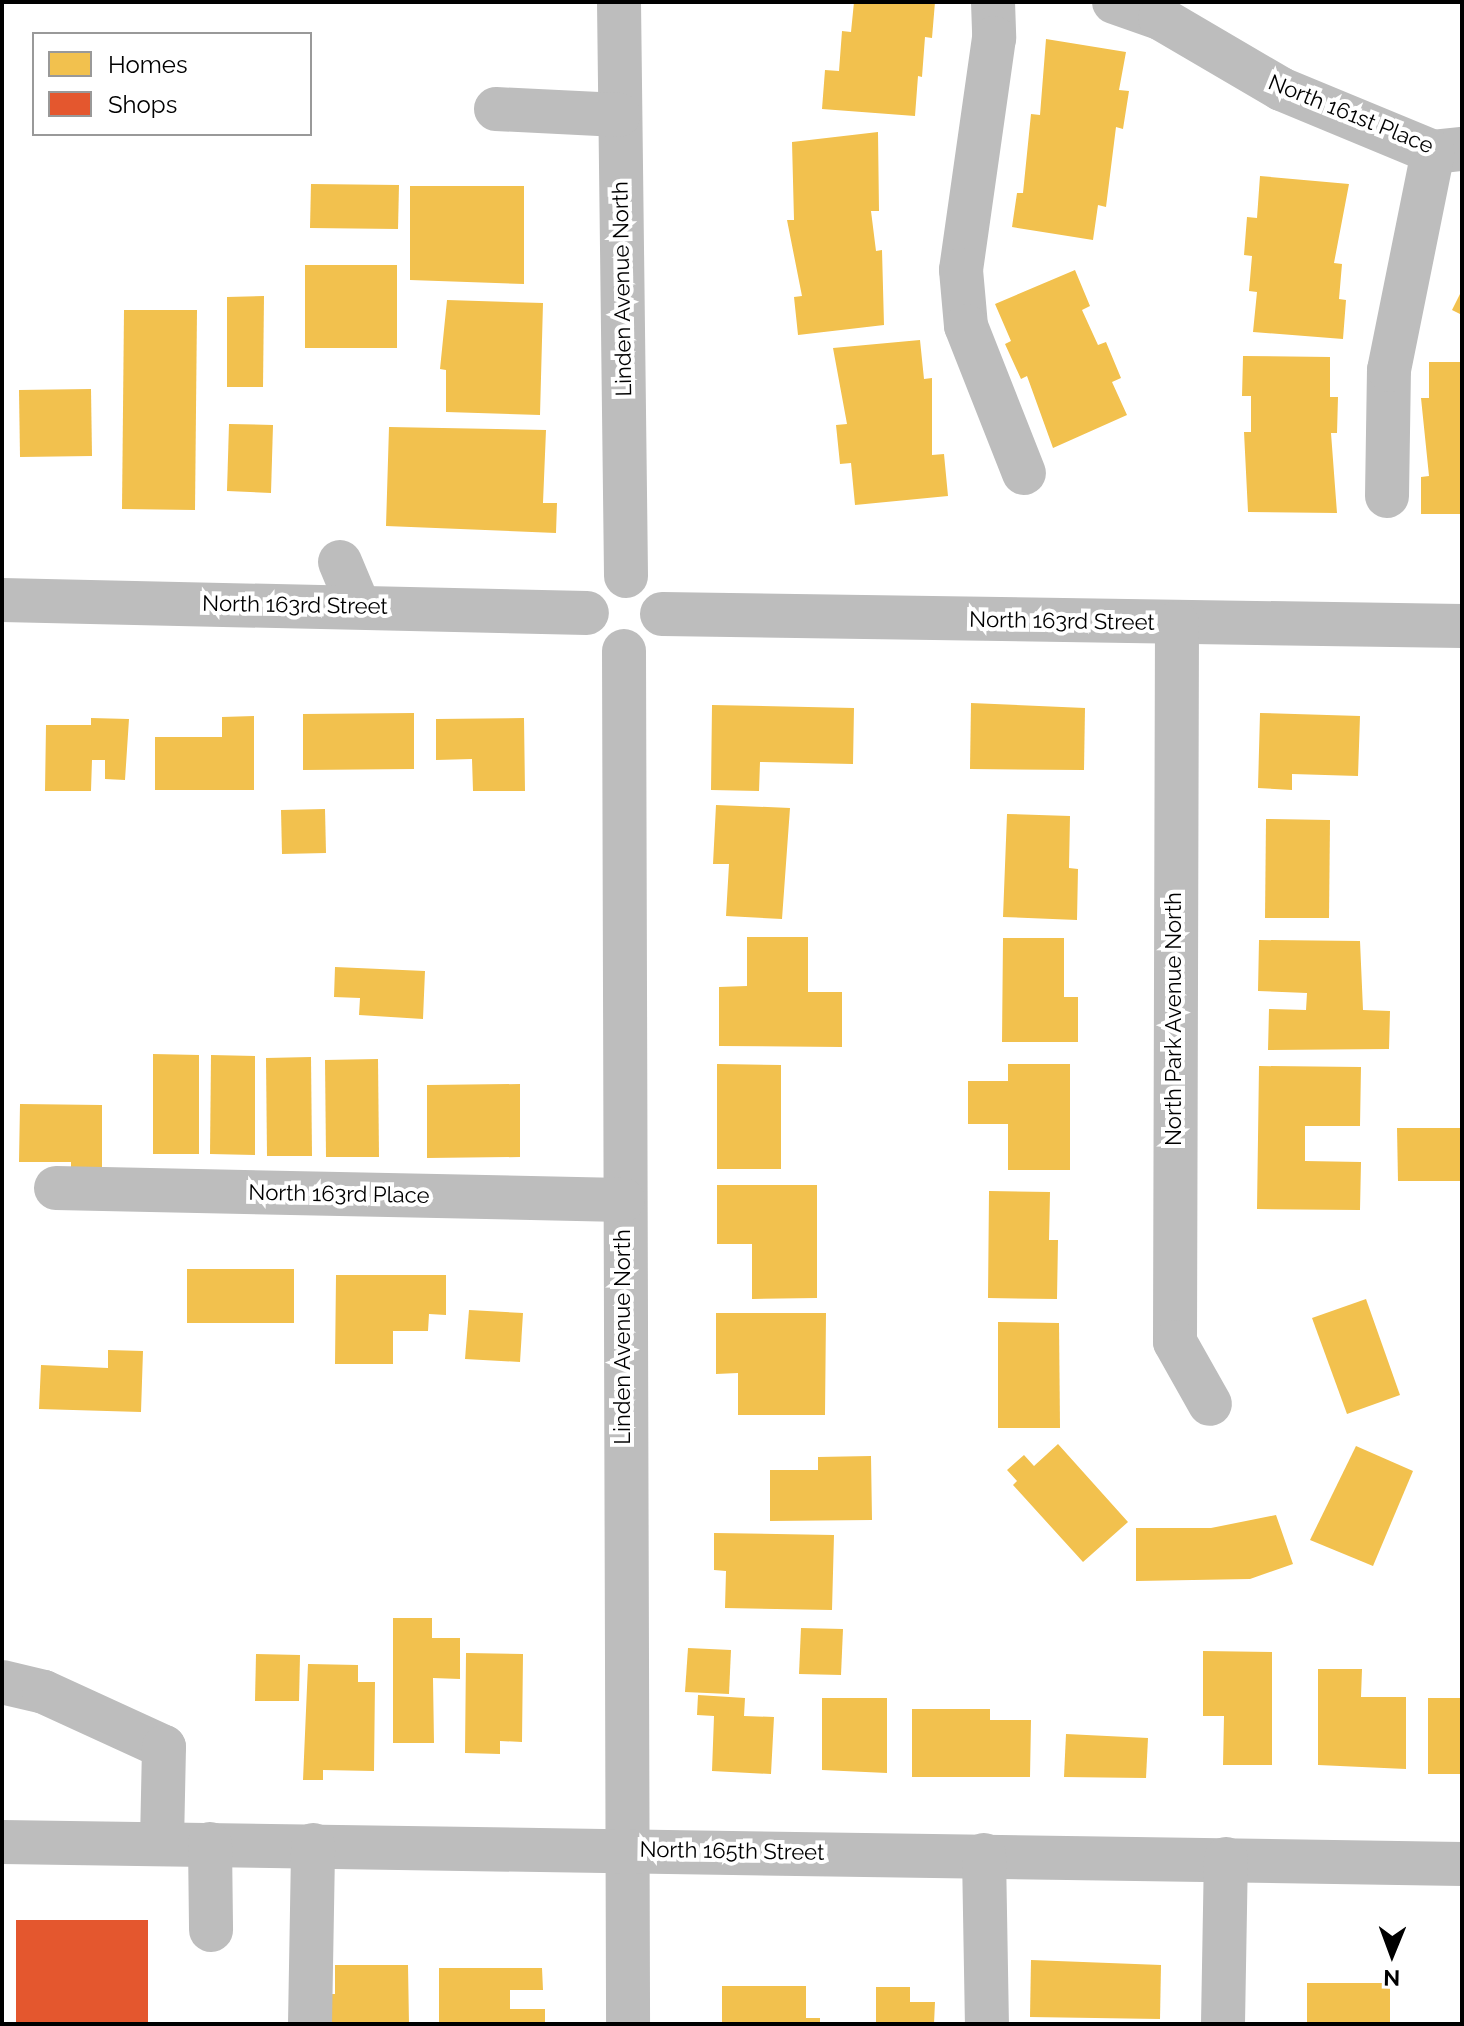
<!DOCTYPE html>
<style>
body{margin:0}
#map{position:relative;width:1464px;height:2026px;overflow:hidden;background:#fff;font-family:Raleway,sans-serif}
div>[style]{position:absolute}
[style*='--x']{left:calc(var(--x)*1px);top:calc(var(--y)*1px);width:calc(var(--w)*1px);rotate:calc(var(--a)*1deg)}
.homes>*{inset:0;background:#f2c14e}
.shops>*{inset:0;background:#e4572e}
.minor>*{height:44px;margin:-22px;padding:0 22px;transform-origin:22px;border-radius:22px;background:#bdbdbd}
span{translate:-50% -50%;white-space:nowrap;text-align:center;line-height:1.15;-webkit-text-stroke:8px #fff;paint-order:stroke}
.street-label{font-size:22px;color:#000}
.frame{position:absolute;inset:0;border:4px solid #000;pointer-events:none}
.legend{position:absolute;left:32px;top:32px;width:280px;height:104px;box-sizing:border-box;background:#fff;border:2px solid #999;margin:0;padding:10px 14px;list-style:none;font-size:24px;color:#000}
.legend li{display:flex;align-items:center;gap:16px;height:40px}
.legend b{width:40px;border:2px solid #999}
.north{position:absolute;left:1352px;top:1914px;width:80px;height:80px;-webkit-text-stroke:6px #fff;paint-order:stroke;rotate:181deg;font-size:22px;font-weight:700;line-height:32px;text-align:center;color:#000}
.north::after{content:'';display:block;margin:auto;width:28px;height:36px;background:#000;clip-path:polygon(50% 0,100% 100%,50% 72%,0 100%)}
</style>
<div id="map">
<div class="homes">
<i style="clip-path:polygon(854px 2px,935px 2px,932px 38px,925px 37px,922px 77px,918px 76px,915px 116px,822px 109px,825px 70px,839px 71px,842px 31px,851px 32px)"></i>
<i style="clip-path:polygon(1046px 39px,1126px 52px,1119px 90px,1129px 91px,1123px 129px,1116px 127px,1106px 207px,1098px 205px,1093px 240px,1012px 227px,1017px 193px,1023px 193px,1031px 114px,1040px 115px)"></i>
<i style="clip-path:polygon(878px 132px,879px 211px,871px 211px,876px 251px,882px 250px,884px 325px,798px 335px,794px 297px,802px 296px,787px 220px,794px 220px,792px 142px)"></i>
<i style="clip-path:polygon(1260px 176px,1349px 184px,1334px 263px,1342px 264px,1339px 299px,1346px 300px,1343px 339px,1253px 332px,1257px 292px,1249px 291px,1252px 256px,1244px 255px,1247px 217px,1257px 218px)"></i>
<i style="clip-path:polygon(311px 184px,399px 185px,398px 229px,310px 228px)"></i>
<i style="clip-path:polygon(410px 186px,524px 186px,524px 284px,410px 280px)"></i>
<i style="clip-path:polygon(305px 265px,397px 265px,397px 348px,305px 348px)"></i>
<i style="clip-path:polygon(1075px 270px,1090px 306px,1082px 310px,1098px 345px,1106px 342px,1121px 378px,1112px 382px,1127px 415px,1053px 448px,1027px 376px,1021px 379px,1005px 344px,1011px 341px,995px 304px)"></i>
<i style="clip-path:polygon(1462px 290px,1462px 315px,1452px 310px)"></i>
<i style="clip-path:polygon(264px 296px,263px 387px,227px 387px,227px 297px)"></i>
<i style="clip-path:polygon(447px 300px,543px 303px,540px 415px,446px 412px,446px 370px,440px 369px)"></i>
<i style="clip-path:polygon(124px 310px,197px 310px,195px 510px,122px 509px)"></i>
<i style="clip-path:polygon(920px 340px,924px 379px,932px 378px,932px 455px,944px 454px,948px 496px,855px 505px,851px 463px,840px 464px,836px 425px,847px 424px,833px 348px)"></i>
<i style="clip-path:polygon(1243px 356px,1330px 357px,1330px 397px,1338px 397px,1337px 433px,1331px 433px,1337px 513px,1248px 512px,1244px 432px,1251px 432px,1251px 396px,1242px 396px)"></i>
<i style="clip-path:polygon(1429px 362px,1462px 362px,1462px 514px,1421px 514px,1421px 477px,1429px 476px,1421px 398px,1429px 398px)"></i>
<i style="clip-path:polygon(91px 389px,92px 456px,20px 457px,19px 390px)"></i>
<i style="clip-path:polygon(229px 424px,273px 425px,271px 493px,227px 491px)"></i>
<i style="clip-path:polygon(389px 427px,546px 430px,543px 503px,557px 503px,556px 533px,386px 526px)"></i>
<i style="clip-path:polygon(971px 703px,1085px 708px,1084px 770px,970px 769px)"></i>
<i style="clip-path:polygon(712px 705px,854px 708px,853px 764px,760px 762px,759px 791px,711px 790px)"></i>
<i style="clip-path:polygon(414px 713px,414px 769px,303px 770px,303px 714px)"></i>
<i style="clip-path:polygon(1260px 713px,1360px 716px,1358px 776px,1292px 774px,1292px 790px,1258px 788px)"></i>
<i style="clip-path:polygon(254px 716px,254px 790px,155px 790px,155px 737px,222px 737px,222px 717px)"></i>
<i style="clip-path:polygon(91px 718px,129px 719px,125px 780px,105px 779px,105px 760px,92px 760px,91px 791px,45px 791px,46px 725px,91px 725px)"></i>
<i style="clip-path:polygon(524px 718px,525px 791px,473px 791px,472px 759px,436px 760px,436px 719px)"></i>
<i style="clip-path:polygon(716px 805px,790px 808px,782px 919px,726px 916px,729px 864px,713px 864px)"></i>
<i style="clip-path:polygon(325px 809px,326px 853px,282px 854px,281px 810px)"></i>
<i style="clip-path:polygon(1007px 814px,1070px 816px,1069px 868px,1078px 869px,1077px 920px,1003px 917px)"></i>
<i style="clip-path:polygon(1266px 819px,1330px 820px,1329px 918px,1265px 918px)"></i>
<i style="clip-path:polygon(747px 937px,808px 937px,808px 992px,842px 992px,842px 1047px,719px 1046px,719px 987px,747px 986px)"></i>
<i style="clip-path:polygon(1003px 938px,1064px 938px,1064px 997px,1078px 997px,1078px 1042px,1002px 1042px)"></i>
<i style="clip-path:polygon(1259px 940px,1360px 941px,1363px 1010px,1390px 1011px,1389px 1049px,1268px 1050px,1269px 1009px,1306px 1010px,1307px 993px,1258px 991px)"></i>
<i style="clip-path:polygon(335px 967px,425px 971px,423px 1019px,359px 1015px,360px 998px,334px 997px)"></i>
<i style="clip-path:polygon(153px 1054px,199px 1055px,199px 1154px,153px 1154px)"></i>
<i style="clip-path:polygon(211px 1055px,255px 1056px,255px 1155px,210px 1154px)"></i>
<i style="clip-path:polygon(311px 1057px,312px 1156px,267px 1156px,266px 1058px)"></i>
<i style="clip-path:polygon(378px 1059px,379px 1157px,326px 1157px,325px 1060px)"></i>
<i style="clip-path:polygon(717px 1064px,781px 1065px,781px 1169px,717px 1169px)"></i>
<i style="clip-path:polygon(1008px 1064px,1070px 1064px,1070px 1170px,1008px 1170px,1008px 1124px,968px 1124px,968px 1081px,1008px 1081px)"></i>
<i style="clip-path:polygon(1259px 1066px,1361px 1067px,1360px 1126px,1305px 1126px,1305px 1161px,1361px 1162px,1360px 1210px,1257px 1209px)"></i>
<i style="clip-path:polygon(520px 1084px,520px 1157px,427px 1158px,427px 1085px)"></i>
<i style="clip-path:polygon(20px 1104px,102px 1105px,102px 1172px,71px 1172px,71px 1162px,19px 1162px)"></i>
<i style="clip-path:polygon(1397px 1128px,1462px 1128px,1462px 1181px,1398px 1181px)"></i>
<i style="clip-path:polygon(717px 1185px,817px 1185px,817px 1298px,752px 1299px,752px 1244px,717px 1244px)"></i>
<i style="clip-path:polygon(989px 1191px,1050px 1192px,1049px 1240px,1058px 1240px,1057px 1299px,988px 1298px)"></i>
<i style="clip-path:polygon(187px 1269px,294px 1269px,294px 1323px,187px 1323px)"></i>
<i style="clip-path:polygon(336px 1275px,446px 1275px,446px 1315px,429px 1314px,428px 1331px,393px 1331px,393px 1364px,335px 1364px)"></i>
<i style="clip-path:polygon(1366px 1299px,1400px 1395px,1347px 1414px,1312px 1318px)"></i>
<i style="clip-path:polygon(469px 1310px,523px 1313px,520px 1362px,465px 1359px)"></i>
<i style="clip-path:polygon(716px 1313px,826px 1313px,825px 1415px,738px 1415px,738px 1373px,716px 1374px)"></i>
<i style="clip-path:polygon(998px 1322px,1059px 1323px,1060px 1428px,998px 1428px)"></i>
<i style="clip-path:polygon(108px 1350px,143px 1351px,141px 1412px,39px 1409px,41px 1365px,108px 1368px)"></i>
<i style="clip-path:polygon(1058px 1444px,1128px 1522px,1083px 1562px,1013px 1485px,1017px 1481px,1007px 1470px,1024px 1455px,1034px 1466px)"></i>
<i style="clip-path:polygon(1356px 1446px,1413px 1471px,1373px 1566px,1310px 1540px)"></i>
<i style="clip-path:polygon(871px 1456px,872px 1520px,770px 1521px,770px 1470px,818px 1470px,818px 1457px)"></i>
<i style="clip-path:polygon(1276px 1515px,1293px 1564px,1250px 1579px,1136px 1581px,1136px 1528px,1211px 1528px)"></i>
<i style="clip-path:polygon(714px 1533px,834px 1535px,832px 1610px,725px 1608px,726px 1571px,714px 1570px)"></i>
<i style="clip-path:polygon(393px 1618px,432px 1618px,432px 1638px,460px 1638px,460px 1679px,433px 1678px,434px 1743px,393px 1743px)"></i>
<i style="clip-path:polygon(801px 1628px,843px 1629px,841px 1675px,799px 1674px)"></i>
<i style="clip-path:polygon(688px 1648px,731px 1650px,729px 1694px,685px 1692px)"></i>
<i style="clip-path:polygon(1203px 1651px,1272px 1652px,1272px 1765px,1223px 1765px,1224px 1716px,1203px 1716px)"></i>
<i style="clip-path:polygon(466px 1653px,523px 1654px,522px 1742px,500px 1741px,500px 1754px,465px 1753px)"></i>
<i style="clip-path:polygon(256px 1654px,300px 1655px,299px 1701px,255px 1701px)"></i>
<i style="clip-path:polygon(308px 1664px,358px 1665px,358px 1682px,375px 1682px,374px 1771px,323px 1770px,323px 1780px,303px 1780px)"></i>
<i style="clip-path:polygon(1318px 1669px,1362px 1669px,1361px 1697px,1406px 1697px,1406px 1769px,1318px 1765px)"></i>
<i style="clip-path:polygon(698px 1695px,745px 1698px,744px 1716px,774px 1717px,771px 1774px,712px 1771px,714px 1716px,697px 1715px)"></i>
<i style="clip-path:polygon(822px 1698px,887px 1698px,887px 1773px,822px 1770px)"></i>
<i style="clip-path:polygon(1428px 1698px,1462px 1698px,1462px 1774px,1428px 1774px)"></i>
<i style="clip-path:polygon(912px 1709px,990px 1709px,990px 1720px,1031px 1720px,1030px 1777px,912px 1777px)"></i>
<i style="clip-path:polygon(1066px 1734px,1148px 1738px,1146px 1778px,1064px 1777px)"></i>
<i style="clip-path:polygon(1031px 1960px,1161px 1965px,1160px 2019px,1030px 2017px)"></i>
<i style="clip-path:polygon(335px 1965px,408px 1965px,409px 2024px,327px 2024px,326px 1994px,335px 1994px)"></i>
<i style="clip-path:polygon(439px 1968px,542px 1968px,543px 1990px,510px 1990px,510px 2009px,545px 2009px,545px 2024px,439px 2024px)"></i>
<i style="clip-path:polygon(1307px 1983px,1390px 1983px,1390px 2024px,1307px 2024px)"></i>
<i style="clip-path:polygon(722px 1986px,806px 1986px,806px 2018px,820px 2018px,820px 2024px,722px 2024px)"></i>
<i style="clip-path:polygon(876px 1987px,910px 1987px,910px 2002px,935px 2002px,934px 2024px,876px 2024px)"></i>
</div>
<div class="shops">
<i style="clip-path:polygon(16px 1920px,148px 1920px,148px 2024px,16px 2024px)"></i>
</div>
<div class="minor">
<i style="--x:619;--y:2;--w:574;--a:89.3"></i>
<i style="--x:993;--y:2;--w:36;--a:88"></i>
<i style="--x:994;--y:38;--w:234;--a:98.1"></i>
<i style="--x:961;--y:270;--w:56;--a:84.9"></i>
<i style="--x:966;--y:326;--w:158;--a:68.5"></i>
<i style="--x:1114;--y:2;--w:49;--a:19.2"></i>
<i style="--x:1160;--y:18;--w:140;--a:30.4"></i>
<i style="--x:1281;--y:89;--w:165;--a:22.5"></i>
<i style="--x:1433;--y:152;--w:29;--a:-6"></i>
<i style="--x:496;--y:109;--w:123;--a:2.8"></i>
<i style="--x:1387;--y:496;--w:126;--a:-89.1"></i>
<i style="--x:1389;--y:370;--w:222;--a:-78.6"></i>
<i style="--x:340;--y:562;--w:47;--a:67.3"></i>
<i style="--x:2;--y:600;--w:585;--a:1.27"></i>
<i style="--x:662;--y:614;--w:800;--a:0.86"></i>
<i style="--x:1177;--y:623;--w:719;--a:90.16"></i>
<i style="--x:1175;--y:1342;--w:71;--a:60.6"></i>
<i style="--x:624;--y:651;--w:1373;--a:89.83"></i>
<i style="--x:56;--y:1188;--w:567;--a:1.21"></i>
<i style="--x:2;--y:1682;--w:43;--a:13.4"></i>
<i style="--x:44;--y:1692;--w:132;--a:24.6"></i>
<i style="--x:164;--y:1747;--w:96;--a:91.2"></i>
<i style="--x:2;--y:1842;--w:1460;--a:0.86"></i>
<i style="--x:210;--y:1844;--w:86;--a:89.3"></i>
<i style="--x:984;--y:1855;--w:169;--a:89"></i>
<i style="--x:310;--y:2024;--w:179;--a:-89"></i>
<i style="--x:1223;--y:2024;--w:165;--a:-89"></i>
</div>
<div class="street-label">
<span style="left:1351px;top:114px;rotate:22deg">North 161st Place</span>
<span style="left:622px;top:289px;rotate:-91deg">Linden Avenue North</span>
<span style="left:295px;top:605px;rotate:1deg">North 163rd Street</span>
<span style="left:1062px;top:621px;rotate:1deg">North 163rd Street</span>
<span style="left:1174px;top:1019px;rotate:-90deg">North Park Avenue North</span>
<span style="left:339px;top:1194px;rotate:1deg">North 163rd Place</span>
<span style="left:623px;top:1337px;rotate:-90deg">Linden Avenue North</span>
<span style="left:732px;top:1851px;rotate:1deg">North 165th Street</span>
</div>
<div class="frame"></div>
<ul class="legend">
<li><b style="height:22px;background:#f2c14e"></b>Homes</li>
<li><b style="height:22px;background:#e4572e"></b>Shops</li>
</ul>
<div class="north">N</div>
</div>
